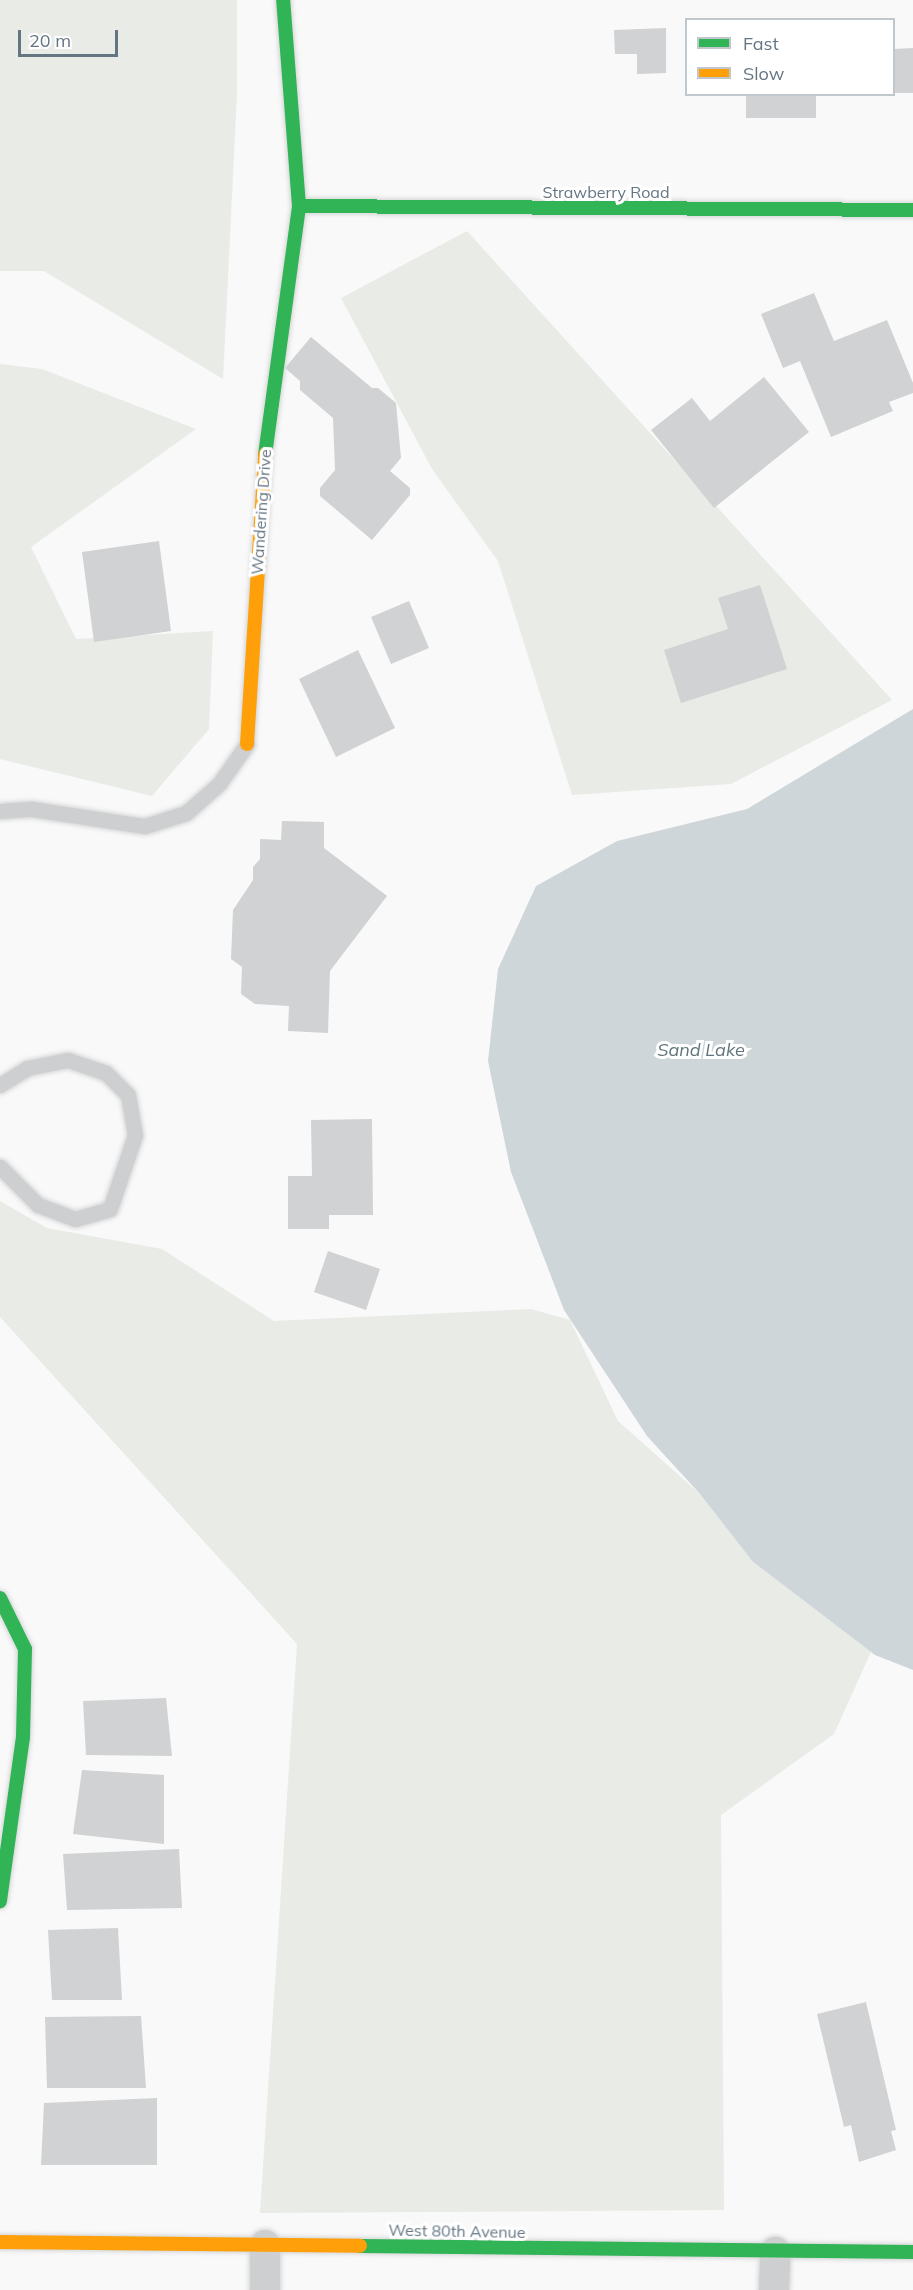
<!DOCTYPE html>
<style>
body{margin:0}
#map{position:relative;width:913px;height:2290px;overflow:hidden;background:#f9f9f9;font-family:Mulish,sans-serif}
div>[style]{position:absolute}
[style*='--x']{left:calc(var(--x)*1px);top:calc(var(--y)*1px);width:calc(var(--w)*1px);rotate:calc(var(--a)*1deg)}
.green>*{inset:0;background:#e8ebe6}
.water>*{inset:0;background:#ced6d9}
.building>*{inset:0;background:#d0d2d3}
.roads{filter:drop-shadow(0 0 2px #d5d6d7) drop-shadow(0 0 2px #d5d6d7)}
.lane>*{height:15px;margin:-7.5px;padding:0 7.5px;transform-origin:7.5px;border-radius:7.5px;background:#cecfd0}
.street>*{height:30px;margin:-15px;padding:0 15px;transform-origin:15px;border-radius:15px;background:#cecfd0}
.fast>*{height:14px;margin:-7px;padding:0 7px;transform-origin:7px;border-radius:7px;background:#30b455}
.slow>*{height:14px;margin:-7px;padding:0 7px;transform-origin:7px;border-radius:7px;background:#ff9f0a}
span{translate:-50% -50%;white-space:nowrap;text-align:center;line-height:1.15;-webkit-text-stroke:6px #fff;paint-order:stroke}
.street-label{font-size:16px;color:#657683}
.water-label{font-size:18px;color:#60757c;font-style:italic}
.legend{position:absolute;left:685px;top:18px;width:210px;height:78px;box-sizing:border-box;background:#fff;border:2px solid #c1c8cd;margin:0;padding:8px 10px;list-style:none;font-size:18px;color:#657683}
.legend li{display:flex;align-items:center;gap:12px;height:30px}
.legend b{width:30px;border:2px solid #c1c8cd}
.scale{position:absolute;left:18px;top:30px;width:100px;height:27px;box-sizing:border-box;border:3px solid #657683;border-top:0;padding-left:8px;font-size:18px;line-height:21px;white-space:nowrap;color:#657683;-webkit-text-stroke:4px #fff;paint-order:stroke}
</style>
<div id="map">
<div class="green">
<i style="clip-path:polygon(0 0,237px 0,237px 94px,223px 379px,44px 271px,0 271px)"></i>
<i style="clip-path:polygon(467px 231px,892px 700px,731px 784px,572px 795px,498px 561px,432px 469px,341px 298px)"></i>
<i style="clip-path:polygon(0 364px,42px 369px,196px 429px,31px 547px,76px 639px,213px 631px,209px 729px,152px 796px,0 759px)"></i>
<i style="clip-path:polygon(0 1201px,47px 1228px,162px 1249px,274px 1321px,531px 1309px,570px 1320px,618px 1421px,700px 1494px,753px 1562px,871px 1652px,834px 1734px,721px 1815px,724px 2210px,260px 2213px,297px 1644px,0 1317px)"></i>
</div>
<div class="water">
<i style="clip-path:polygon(913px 709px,913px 1670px,875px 1655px,753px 1562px,700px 1494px,647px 1436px,564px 1310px,511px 1172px,488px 1061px,498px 969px,536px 886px,617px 841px,747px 809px)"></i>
</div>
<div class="building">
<i style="clip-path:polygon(666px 28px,666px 73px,637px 74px,637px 54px,615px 54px,614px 30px)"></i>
<i style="clip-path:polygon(913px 48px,913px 93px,894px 93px,894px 49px)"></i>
<i style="clip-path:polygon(746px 94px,816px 94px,816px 118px,746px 118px)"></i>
<i style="clip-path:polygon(814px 293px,834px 341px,887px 320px,913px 383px,913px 393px,889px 402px,893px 411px,831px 437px,800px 361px,783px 368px,761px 314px)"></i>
<i style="clip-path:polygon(311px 337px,372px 388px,378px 388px,396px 403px,401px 458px,390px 471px,410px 488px,410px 495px,372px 540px,320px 496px,320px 488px,335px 470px,333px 418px,300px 390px,300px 381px,285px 368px)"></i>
<i style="clip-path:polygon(764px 377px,809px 432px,714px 508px,651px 430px,692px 398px,710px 421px)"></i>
<i style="clip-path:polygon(159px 541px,171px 631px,94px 642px,82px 552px)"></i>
<i style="clip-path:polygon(760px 585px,787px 669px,681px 703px,664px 650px,728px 629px,718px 598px)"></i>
<i style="clip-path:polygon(409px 601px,429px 648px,391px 664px,371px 617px)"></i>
<i style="clip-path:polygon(358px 650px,395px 728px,336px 757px,299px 679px)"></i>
<i style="clip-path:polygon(282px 821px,324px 822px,324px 848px,387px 896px,330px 971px,328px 1033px,288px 1031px,289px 1006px,255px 1004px,241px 994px,242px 967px,231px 959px,233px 910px,253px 880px,253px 867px,260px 859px,260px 839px,281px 840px)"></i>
<i style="clip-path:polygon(372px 1119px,373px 1215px,329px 1215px,329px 1229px,288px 1229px,288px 1176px,312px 1176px,311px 1120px)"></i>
<i style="clip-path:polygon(328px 1251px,380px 1269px,366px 1310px,314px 1292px)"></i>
<i style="clip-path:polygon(166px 1698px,172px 1756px,86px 1755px,83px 1701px)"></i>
<i style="clip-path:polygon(82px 1770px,164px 1775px,164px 1844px,73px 1834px)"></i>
<i style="clip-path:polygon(179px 1849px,182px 1908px,67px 1910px,63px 1854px)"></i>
<i style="clip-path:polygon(118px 1928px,122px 2000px,52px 2000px,48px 1930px)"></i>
<i style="clip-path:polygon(866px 2002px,896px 2130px,891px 2131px,896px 2150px,859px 2162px,851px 2125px,844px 2127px,817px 2014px)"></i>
<i style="clip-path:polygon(141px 2016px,146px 2088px,47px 2088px,45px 2017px)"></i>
<i style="clip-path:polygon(157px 2098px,157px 2165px,41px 2165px,44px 2103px)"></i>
</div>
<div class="roads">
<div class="lane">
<i style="--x:0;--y:811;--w:32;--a:-4"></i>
<i style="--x:32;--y:809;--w:114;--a:8.6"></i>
<i style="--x:145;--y:826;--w:43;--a:-17.6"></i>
<i style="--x:186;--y:813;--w:44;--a:-41.3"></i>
<i style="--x:219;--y:784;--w:49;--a:-55"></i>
<i style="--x:0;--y:1085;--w:32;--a:-32"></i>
<i style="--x:27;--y:1068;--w:42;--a:-11"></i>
<i style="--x:68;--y:1060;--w:40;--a:18.9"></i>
<i style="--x:106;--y:1073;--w:31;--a:45"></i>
<i style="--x:128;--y:1095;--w:41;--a:80.1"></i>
<i style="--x:135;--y:1135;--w:78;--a:108.7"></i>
<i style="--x:110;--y:1209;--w:36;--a:164"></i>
<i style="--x:75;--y:1219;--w:40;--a:-159"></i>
<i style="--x:38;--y:1205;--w:54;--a:-135"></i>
</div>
<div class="street">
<i style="--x:265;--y:2290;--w:45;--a:-90"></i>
<i style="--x:774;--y:2290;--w:38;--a:-88"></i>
</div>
<div class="fast">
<i style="--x:299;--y:206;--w:614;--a:0.37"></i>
<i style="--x:265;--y:455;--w:251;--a:-82.2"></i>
<i style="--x:299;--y:206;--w:207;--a:-94.4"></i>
<i style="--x:0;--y:1598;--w:57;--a:63.9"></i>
<i style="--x:25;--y:1649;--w:88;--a:91.3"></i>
<i style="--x:23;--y:1737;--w:166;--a:98"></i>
<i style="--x:360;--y:2246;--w:553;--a:0.62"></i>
</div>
<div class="slow">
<i style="--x:247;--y:744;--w:290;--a:-86.4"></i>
<i style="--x:0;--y:2242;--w:360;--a:0.6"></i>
</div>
</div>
<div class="street-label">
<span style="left:606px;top:192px">Strawberry Road</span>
<span style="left:261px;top:512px;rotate:-86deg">Wandering Drive</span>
<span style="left:457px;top:2231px;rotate:1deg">West 80th Avenue</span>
</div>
<div class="water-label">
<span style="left:701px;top:1050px">Sand Lake</span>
</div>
<ul class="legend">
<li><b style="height:8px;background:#30b455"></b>Fast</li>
<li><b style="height:8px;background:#ff9f0a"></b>Slow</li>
</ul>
<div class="scale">20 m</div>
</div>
